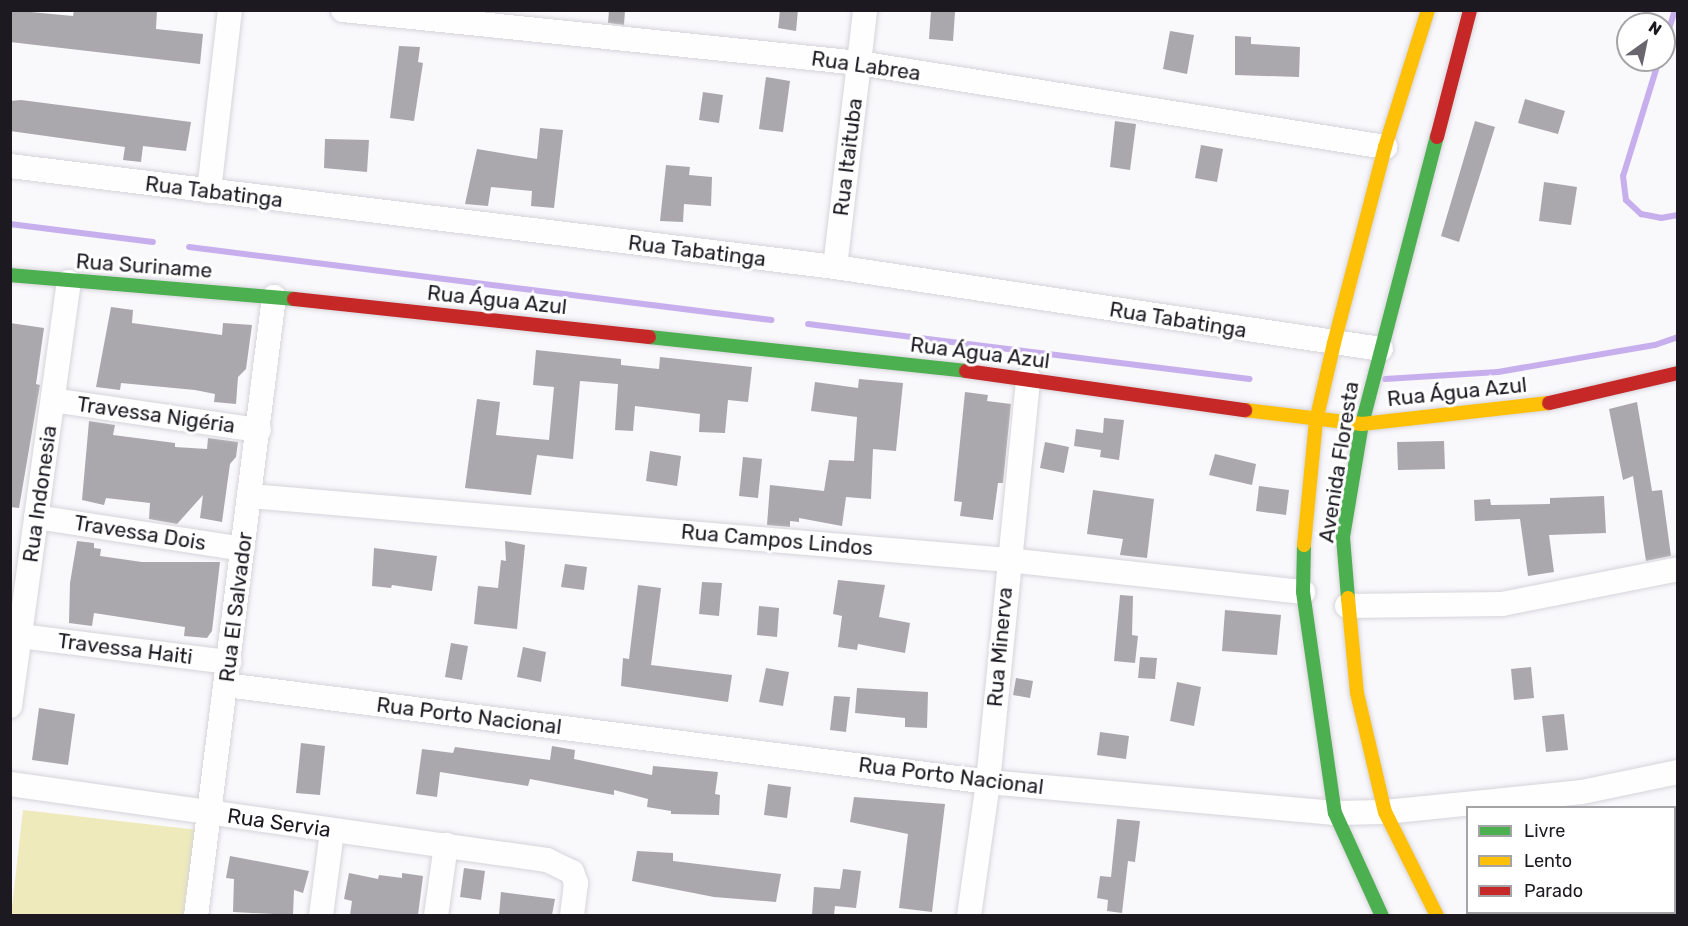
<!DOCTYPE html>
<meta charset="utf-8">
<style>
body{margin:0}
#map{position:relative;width:1688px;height:926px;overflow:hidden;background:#f9f8fb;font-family:Rubik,sans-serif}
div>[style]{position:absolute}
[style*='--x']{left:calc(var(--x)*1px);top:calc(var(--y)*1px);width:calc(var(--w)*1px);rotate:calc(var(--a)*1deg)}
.green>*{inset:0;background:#eeeabb}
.stream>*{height:6px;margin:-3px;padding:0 3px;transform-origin:3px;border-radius:3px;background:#c7afed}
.building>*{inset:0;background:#aaa8ad}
.roads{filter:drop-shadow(0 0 2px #d6d4da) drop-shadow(0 0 2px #d6d4da)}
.street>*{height:24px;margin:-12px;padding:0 12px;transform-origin:12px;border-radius:12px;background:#fefefe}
.fast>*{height:14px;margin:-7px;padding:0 7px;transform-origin:7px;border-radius:7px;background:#4caf50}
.slow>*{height:14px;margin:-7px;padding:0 7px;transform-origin:7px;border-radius:7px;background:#ffc107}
.jam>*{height:14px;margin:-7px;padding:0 7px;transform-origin:7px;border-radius:7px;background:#c62828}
span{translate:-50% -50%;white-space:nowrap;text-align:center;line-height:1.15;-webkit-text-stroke:6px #fff;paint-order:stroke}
.street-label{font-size:21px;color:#1c1921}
.frame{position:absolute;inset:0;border:12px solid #1c1921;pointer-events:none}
.legend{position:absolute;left:1466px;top:806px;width:210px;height:108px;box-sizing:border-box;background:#fff;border:2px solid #a4a3a6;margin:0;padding:8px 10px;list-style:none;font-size:18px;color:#1c1921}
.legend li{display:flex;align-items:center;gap:12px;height:30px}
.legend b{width:30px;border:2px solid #a4a3a6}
.north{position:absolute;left:1616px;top:12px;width:60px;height:60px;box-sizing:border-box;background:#fff;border:2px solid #a4a3a6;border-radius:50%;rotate:33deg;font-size:16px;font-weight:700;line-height:24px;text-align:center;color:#1c1921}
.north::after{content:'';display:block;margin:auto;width:21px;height:27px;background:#69676d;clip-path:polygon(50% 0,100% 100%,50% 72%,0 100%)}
</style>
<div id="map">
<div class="green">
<i style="clip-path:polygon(23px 810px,198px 830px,187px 915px,11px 916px)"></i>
</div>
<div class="stream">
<i style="--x:1664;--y:44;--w:36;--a:-72"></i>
<i style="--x:1659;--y:60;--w:121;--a:107.2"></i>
<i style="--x:1623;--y:176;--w:24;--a:83"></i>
<i style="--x:1626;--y:200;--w:21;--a:43"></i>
<i style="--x:1641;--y:214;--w:20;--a:11"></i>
<i style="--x:1661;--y:218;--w:17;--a:-10"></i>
<i style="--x:10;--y:224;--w:144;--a:7.2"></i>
<i style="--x:189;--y:247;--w:587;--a:7.15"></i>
<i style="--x:808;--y:324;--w:445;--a:7.1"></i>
<i style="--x:1385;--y:379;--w:113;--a:-3.5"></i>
<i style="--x:1498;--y:372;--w:159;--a:-9.8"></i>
<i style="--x:1655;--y:345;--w:24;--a:-19"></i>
</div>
<div class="building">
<i style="clip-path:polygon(10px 10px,73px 16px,74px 10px,157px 10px,156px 29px,203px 34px,200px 64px,10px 42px)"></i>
<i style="clip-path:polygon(609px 10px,625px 10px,624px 25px,608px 23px)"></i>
<i style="clip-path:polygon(780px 10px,798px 10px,796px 31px,778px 28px)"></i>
<i style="clip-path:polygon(931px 11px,955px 12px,953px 41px,929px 39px)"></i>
<i style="clip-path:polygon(1170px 31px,1194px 35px,1187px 74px,1163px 69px)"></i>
<i style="clip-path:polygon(1235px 36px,1251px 37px,1251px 44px,1300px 47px,1299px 77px,1235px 75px)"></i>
<i style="clip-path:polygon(399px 46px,420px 47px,418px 62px,423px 63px,414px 121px,390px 118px)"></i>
<i style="clip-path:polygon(766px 77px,790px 81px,783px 132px,759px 129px)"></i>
<i style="clip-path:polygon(703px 92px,723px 95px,719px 123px,699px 120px)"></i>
<i style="clip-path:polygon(1525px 99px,1565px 111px,1558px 134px,1518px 123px)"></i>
<i style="clip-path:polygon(21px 100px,191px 122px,186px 151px,143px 146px,141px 162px,123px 160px,125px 147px,10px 131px,10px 101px)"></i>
<i style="clip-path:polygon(1115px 121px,1136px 124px,1130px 170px,1110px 167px)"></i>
<i style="clip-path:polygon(1475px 121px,1495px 127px,1459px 242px,1441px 236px)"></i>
<i style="clip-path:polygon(540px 128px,563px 130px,554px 208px,531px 206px,532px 191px,491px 187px,488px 206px,465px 204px,477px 149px,537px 159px)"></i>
<i style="clip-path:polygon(325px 139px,369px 140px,367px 172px,324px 168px)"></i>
<i style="clip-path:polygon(1201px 145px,1223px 149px,1217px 182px,1195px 178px)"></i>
<i style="clip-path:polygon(666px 165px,690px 167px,689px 175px,712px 177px,711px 206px,684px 204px,683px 222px,660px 221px)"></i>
<i style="clip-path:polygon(1544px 182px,1577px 187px,1571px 225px,1539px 221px)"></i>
<i style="clip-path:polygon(111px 307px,133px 310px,132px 323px,222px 335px,223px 323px,252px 325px,246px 369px,238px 377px,236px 404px,214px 402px,215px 394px,195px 390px,121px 383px,120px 390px,96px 387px)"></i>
<i style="clip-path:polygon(10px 323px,44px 328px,36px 384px,40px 385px,19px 508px,10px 507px)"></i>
<i style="clip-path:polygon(536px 350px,621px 359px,621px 365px,659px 369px,660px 357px,752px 367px,748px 402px,728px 400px,725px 433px,699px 432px,700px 414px,635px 406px,633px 431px,615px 430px,618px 384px,580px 381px,573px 459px,537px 455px,531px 495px,465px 488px,477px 399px,500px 402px,496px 435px,549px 440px,554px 387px,533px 385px)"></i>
<i style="clip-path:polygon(859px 379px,903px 383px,896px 451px,873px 449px,871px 499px,846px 497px,842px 526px,799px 518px,799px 522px,790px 521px,790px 527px,767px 525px,770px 485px,824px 491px,829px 460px,854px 461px,857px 417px,811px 411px,815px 382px,858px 388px)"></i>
<i style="clip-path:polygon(965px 392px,988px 395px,987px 401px,1011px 404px,1003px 483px,998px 483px,993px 520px,960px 516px,962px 502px,954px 501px)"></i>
<i style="clip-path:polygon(1637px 402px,1652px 491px,1662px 490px,1671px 556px,1646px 561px,1633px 476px,1623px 480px,1609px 409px)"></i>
<i style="clip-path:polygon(1104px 418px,1124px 420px,1119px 460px,1100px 457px,1101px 450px,1074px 446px,1076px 429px,1103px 433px)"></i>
<i style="clip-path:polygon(89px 421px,115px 425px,113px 435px,175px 443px,175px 447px,207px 449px,208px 438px,238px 442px,236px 457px,230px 464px,222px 522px,200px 518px,203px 495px,177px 524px,149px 519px,150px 503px,106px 498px,104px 505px,82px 500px)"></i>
<i style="clip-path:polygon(1444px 441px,1445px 469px,1398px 470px,1397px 442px)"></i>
<i style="clip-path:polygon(1045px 442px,1069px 447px,1064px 473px,1040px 468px)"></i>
<i style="clip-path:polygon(650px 451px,681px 456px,677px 486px,646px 481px)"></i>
<i style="clip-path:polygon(1215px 454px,1256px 464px,1252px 485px,1209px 475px)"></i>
<i style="clip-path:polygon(743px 457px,762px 459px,758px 498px,739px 496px)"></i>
<i style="clip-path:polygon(1259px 486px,1289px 490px,1286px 515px,1256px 511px)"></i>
<i style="clip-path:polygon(1093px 490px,1154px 499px,1147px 558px,1120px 555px,1123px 539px,1087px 534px)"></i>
<i style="clip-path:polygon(1604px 496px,1606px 533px,1549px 535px,1554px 572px,1528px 576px,1520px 519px,1475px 521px,1474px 500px,1490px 499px,1491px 505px,1550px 504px,1550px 498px)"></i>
<i style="clip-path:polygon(77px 541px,94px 543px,94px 548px,101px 549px,100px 556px,142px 562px,220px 562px,212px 631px,207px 638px,184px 636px,185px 627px,94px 613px,92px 626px,69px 623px,70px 583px)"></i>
<i style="clip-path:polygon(505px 541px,525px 545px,517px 629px,474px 624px,478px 586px,498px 588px,501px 560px,506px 561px)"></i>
<i style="clip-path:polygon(374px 548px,437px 556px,432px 591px,392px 585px,391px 588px,372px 586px)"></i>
<i style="clip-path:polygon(565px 564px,587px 567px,584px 590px,561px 587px)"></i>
<i style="clip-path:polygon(838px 580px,885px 585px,879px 617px,910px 623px,905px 653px,858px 644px,857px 650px,838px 647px,842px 616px,833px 614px)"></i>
<i style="clip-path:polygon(702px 582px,722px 583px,719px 616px,699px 614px)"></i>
<i style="clip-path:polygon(638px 585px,661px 588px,651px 665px,732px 675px,728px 702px,621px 686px,623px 658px,629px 659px)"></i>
<i style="clip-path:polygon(1120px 595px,1133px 596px,1132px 635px,1138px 636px,1135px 663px,1114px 661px)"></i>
<i style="clip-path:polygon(759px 606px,779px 608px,777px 637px,757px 635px)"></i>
<i style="clip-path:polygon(1225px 610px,1281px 615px,1277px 655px,1222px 651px)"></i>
<i style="clip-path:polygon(451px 643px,468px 646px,462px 680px,445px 677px)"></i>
<i style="clip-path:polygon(523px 647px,546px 652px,541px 682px,517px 677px)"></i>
<i style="clip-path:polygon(1140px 657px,1157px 658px,1155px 679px,1138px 678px)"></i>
<i style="clip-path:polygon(1531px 667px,1534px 698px,1514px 700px,1511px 669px)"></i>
<i style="clip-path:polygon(766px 668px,789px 672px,783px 706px,759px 702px)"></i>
<i style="clip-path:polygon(1016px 678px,1033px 681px,1030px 698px,1013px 695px)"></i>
<i style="clip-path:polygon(1177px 682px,1201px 687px,1194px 726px,1170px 721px)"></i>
<i style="clip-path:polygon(857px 688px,928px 692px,927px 728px,905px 727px,905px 718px,855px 713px)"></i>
<i style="clip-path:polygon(834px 696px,850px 697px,846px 732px,830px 730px)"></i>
<i style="clip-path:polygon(39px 708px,75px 714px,68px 765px,32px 760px)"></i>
<i style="clip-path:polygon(1564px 714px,1568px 750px,1546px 752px,1542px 716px)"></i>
<i style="clip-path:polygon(1100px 732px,1129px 736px,1126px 759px,1097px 755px)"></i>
<i style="clip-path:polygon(301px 743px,325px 746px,320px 795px,296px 793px)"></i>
<i style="clip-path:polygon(552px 746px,575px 750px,574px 759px,652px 775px,653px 766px,718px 772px,715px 794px,720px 795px,719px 815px,671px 814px,671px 811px,647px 807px,648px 799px,614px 790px,614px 795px,530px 779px,528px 786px,440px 772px,437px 797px,416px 794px,422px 749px,453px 753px,455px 747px,550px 760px)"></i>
<i style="clip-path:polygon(768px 784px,791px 787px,787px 818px,764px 815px)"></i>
<i style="clip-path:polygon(854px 797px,945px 804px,932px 912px,899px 908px,908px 834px,850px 822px)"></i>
<i style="clip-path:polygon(1117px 819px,1140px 821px,1135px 862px,1128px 861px,1122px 913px,1107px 911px,1108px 900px,1097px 898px,1100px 876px,1111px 877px)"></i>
<i style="clip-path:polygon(637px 851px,673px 853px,673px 861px,781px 874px,776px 902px,714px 897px,632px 881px)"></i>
<i style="clip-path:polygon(230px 856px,309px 871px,303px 893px,294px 890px,293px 915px,233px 912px,234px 879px,226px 878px)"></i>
<i style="clip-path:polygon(464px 868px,485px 871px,481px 900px,460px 897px)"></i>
<i style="clip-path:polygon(843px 869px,861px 871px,856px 908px,835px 906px,834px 915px,812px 915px,814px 887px,840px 889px)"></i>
<i style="clip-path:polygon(349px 873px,378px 879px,379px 875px,402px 878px,402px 873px,423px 876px,418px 915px,350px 915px,352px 901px,344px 899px)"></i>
<i style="clip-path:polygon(501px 892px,555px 899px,552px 915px,499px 915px)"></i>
</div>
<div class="roads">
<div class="street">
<i style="--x:343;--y:10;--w:519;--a:5.86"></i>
<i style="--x:859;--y:63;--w:533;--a:9.07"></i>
<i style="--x:10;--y:166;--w:831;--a:6.98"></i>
<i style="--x:835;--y:267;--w:552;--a:8.54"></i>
<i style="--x:209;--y:191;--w:182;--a:-83.4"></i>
<i style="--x:835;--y:267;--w:259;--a:-83.3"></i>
<i style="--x:53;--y:400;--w:208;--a:8.3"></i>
<i style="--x:250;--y:496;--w:761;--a:4.83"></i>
<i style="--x:1008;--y:560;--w:297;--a:6.2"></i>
<i style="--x:36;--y:517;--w:209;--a:8.8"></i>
<i style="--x:1347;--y:606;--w:155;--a:-0.7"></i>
<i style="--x:1502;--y:604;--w:179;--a:-11.2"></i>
<i style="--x:20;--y:636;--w:211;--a:7.1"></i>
<i style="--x:226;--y:685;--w:768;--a:7.25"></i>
<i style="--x:988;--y:782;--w:348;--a:5.1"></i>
<i style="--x:1335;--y:813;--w:50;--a:-1.1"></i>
<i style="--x:1385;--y:812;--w:198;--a:-5.8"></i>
<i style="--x:1582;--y:792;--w:98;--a:-11.8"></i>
<i style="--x:10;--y:706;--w:428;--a:-82.1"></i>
<i style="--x:10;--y:784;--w:542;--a:8.06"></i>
<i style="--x:547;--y:860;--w:28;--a:26"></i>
<i style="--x:572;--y:872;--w:12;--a:70"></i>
<i style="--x:576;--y:883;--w:33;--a:97"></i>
<i style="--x:196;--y:916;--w:624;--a:-82.82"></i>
<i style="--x:321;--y:916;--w:86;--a:-82.6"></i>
<i style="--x:436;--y:916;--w:72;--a:-82"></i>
<i style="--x:969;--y:916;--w:135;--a:-81.9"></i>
<i style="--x:988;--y:782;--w:406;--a:-84.3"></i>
</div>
<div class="fast">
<i style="--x:10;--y:275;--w:285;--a:4.8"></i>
<i style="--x:649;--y:337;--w:319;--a:6.1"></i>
<i style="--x:1304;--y:545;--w:47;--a:91.2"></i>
<i style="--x:1303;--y:592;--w:223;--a:81.8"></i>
<i style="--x:1335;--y:813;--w:113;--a:65.5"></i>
<i style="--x:1348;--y:598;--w:61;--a:-94.7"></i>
<i style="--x:1343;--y:537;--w:115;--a:-80.5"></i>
<i style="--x:1362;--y:424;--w:297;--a:-75.4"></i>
</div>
<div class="slow">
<i style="--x:1245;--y:410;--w:118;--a:6.8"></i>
<i style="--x:1362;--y:424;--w:188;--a:-6.4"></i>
<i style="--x:1304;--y:545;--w:125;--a:-84.5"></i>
<i style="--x:1316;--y:421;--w:80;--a:-77"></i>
<i style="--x:1334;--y:343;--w:203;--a:-75.4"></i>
<i style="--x:1385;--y:147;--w:144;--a:-72.6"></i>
<i style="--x:1348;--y:598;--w:95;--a:84.6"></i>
<i style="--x:1357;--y:693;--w:122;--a:76.8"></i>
<i style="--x:1385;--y:812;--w:116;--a:63.4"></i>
</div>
<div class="jam">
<i style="--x:1437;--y:137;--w:131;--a:-75.4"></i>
<i style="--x:294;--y:299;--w:357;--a:6.1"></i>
<i style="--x:966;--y:371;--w:282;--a:8"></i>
<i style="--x:1549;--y:403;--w:132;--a:-13.1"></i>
</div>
</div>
<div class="street-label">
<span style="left:866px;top:66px;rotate:8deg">Rua Labrea</span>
<span style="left:848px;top:157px;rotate:-83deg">Rua Itaituba</span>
<span style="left:214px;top:192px;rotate:7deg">Rua Tabatinga</span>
<span style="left:697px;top:251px;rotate:7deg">Rua Tabatinga</span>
<span style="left:144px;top:266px;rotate:4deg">Rua Suriname</span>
<span style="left:497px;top:300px;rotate:6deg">Rua Água Azul</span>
<span style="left:1178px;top:320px;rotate:9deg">Rua Tabatinga</span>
<span style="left:980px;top:353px;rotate:7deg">Rua Água Azul</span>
<span style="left:1457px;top:392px;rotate:-6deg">Rua Água Azul</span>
<span style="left:156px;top:415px;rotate:8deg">Travessa Nigéria</span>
<span style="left:1339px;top:462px;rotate:-81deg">Avenida Floresta</span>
<span style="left:40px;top:494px;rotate:-82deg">Rua Indonesia</span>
<span style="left:140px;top:533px;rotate:9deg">Travessa Dois</span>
<span style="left:777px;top:540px;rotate:5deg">Rua Campos Lindos</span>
<span style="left:236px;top:607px;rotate:-83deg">Rua El Salvador</span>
<span style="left:1000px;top:647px;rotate:-85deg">Rua Minerva</span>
<span style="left:125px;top:649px;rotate:7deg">Travessa Haiti</span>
<span style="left:469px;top:716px;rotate:7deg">Rua Porto Nacional</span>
<span style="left:951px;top:776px;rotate:7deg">Rua Porto Nacional</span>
<span style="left:279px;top:823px;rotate:8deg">Rua Servia</span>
</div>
<div class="frame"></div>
<ul class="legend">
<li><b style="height:8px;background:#4caf50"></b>Livre</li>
<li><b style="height:8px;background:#ffc107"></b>Lento</li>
<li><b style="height:8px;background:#c62828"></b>Parado</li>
</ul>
<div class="north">N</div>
</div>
